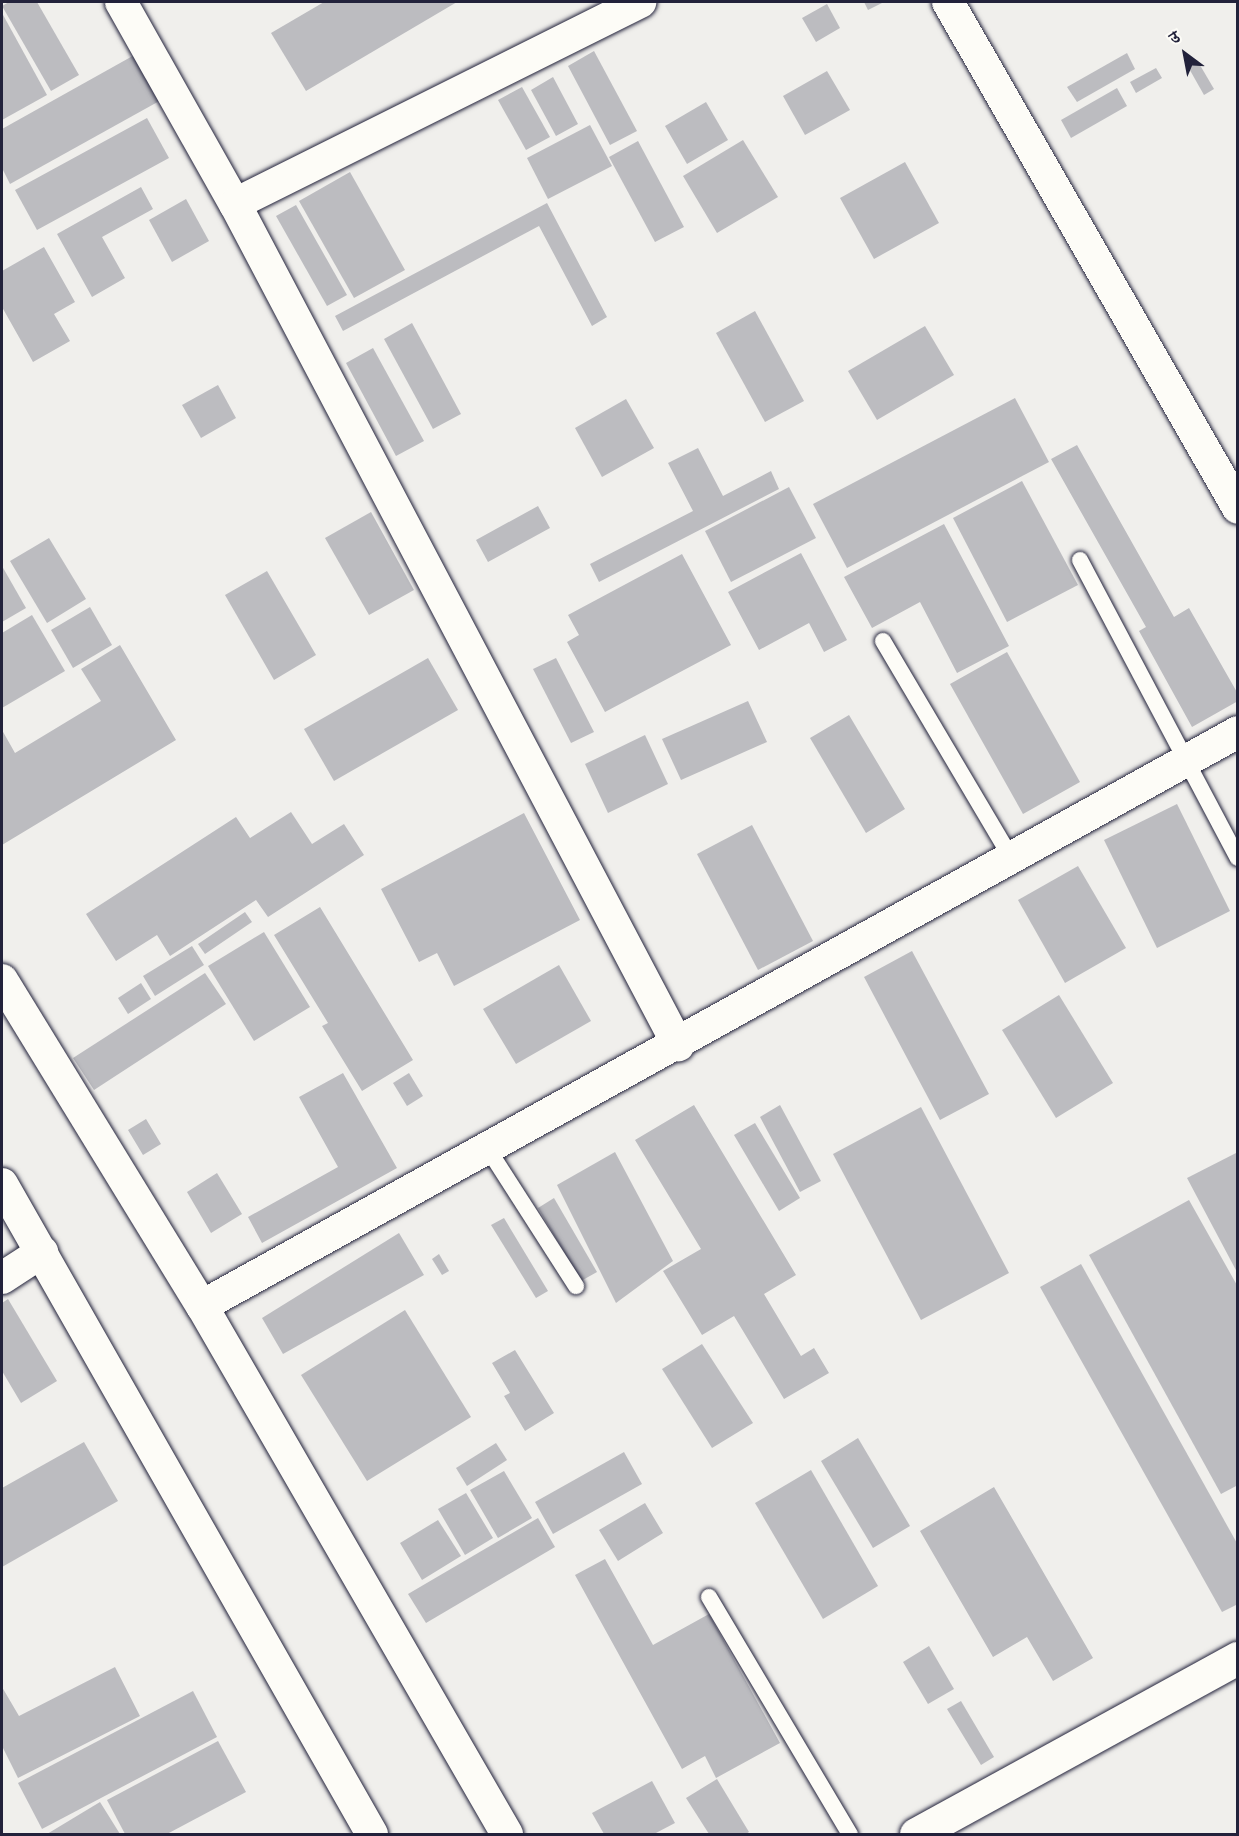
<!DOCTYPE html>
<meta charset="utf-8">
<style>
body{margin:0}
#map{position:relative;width:1239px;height:1836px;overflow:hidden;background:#f0efec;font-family:Dekko,"Playpen Sans Deva",sans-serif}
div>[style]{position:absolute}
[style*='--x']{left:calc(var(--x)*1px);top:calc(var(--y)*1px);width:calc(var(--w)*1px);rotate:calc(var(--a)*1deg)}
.building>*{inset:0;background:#bcbcc0}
.roads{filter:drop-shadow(0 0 2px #22223b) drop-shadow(0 0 2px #22223b)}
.service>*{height:16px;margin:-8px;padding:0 8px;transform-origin:8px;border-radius:8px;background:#fdfcf7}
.minor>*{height:32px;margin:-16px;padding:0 16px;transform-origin:16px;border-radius:16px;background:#fdfcf7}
.tertiary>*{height:33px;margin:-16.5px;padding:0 16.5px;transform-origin:16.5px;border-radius:16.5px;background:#fdfcf7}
span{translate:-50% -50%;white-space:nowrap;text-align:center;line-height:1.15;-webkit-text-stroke:5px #fdfcf7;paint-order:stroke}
.frame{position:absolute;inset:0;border:3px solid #22223b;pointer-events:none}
.north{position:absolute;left:1155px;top:24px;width:60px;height:60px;-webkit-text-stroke:4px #fdfcf7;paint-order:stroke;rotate:328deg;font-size:16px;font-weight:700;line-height:24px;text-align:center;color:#22223b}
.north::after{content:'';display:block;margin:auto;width:21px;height:27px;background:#22223b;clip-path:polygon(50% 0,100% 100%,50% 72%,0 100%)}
</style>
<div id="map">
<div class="building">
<i style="clip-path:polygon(9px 2px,37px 2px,79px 75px,51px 91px,2px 6px)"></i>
<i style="clip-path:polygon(324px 2px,457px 2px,306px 91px,271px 33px)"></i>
<i style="clip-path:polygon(864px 2px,884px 2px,868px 10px)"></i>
<i style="clip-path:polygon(827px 4px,840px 28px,816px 42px,802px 18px)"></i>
<i style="clip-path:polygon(2px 13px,47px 95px,2px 120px)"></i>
<i style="clip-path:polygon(594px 51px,637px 131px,610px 145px,568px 66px)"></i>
<i style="clip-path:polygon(138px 53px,163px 99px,10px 184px,2px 168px,2px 129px)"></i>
<i style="clip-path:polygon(1127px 53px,1135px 69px,1077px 102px,1067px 87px)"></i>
<i style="clip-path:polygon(1197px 60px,1214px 89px,1204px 95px,1187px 65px)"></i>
<i style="clip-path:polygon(1156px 68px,1162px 78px,1136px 93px,1130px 82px)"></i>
<i style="clip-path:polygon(827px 71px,850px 110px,805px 135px,783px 96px)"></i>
<i style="clip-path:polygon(553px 77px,578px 124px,556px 136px,531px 90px)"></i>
<i style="clip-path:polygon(522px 87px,550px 137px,526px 150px,498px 100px)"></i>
<i style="clip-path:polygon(1117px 88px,1127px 106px,1071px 138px,1061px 120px)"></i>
<i style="clip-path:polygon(706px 102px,728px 140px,687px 164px,665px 126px)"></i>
<i style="clip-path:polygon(147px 118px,169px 158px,37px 230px,15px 190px)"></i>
<i style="clip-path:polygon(590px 125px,612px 166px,548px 199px,527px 158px)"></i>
<i style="clip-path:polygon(743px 140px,778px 197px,717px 233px,683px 176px)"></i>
<i style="clip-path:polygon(638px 141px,684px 227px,655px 242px,609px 157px)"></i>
<i style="clip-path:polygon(905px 162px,939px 223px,874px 259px,840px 198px)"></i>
<i style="clip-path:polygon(350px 172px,405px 270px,354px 298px,299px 201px)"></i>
<i style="clip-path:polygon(141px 187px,153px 209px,102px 237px,125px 278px,92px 297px,57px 234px)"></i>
<i style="clip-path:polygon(186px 199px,209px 241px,172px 262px,149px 220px)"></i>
<i style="clip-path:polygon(547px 203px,607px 317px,592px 326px,539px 226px,343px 331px,335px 316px)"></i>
<i style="clip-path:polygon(296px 205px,347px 295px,327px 306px,276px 216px)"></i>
<i style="clip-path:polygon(44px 247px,75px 302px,54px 314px,70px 341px,33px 362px,2px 307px,2px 271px)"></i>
<i style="clip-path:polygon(755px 311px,804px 401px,765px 422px,716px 333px)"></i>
<i style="clip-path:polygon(412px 323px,461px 414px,433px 429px,384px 339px)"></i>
<i style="clip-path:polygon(925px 326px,954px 375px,877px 420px,848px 371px)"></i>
<i style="clip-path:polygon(373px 348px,424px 441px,396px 456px,346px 363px)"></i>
<i style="clip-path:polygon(218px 385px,236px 418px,201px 438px,182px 405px)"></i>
<i style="clip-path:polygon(1015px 398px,1049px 462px,847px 568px,813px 504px)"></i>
<i style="clip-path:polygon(626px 399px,654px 448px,602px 477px,575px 428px)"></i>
<i style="clip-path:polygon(1077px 445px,1174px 617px,1189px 608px,1238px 694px,1238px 701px,1192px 727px,1139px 631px,1146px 627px,1051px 459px)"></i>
<i style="clip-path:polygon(698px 448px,723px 496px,771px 471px,779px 489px,599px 582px,590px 564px,693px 511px,668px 463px)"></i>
<i style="clip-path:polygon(1022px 481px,1078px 585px,1007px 622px,953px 518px)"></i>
<i style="clip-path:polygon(789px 487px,816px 538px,731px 582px,705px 531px)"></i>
<i style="clip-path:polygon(538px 506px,550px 528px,488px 562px,476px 540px)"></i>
<i style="clip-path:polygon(371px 512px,414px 590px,369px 615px,325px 538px)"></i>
<i style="clip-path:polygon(944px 524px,1009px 646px,957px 673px,920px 602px,872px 628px,844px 577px)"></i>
<i style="clip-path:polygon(49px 538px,86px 599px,47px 623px,10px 561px)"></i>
<i style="clip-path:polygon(801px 553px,847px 640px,824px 652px,809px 623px,759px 650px,728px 592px)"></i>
<i style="clip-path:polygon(682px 554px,731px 645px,605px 712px,567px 642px,579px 635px,568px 615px)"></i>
<i style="clip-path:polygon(2px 566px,26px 608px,2px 622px)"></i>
<i style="clip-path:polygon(267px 571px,316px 655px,274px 680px,225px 595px)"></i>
<i style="clip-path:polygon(90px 607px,112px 645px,73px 668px,51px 630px)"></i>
<i style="clip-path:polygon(32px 615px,65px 671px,2px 708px,2px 633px)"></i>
<i style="clip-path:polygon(120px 645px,176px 740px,2px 845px,2px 730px,15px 753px,101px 701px,81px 669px)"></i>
<i style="clip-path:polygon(1007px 652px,1080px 782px,1023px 814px,950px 684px)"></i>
<i style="clip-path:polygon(428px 658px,458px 710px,334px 781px,304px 729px)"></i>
<i style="clip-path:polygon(556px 658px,594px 732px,571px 743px,533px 669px)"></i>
<i style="clip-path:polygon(748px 701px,767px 742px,681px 780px,662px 739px)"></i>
<i style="clip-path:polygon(849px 715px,905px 809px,866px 833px,810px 738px)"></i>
<i style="clip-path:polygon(645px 735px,668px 784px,608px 813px,585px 764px)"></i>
<i style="clip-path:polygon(1177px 804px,1230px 911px,1157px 948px,1104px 840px)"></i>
<i style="clip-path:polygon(291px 812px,312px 844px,344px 824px,364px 855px,268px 917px,256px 900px,170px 956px,157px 935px,116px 961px,86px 914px,236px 817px,250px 838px)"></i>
<i style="clip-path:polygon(524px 813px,580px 920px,454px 986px,437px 953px,419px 962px,381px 889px)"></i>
<i style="clip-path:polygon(752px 825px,813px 941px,758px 970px,697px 854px)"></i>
<i style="clip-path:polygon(1078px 866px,1126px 948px,1065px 983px,1018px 900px)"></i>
<i style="clip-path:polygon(320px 907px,413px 1060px,362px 1091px,322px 1026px,328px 1023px,274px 935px)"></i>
<i style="clip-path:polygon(245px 912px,252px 922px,205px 954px,198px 944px)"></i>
<i style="clip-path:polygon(264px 932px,310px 1007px,254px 1041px,208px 966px)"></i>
<i style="clip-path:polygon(192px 946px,204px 965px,155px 996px,143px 976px)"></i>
<i style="clip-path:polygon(912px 951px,989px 1094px,940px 1120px,864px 977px)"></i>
<i style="clip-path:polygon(559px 965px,591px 1021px,516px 1064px,483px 1009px)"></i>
<i style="clip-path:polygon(205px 973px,226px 1004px,94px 1090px,73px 1058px)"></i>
<i style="clip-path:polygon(141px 983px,151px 999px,128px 1014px,118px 998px)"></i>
<i style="clip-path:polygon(1059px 995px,1113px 1083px,1056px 1118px,1002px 1030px)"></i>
<i style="clip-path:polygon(343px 1073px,397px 1168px,262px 1243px,248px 1217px,338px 1167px,299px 1097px)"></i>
<i style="clip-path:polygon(409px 1073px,423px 1096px,407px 1106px,393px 1083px)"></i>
<i style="clip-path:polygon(694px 1105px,796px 1275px,764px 1294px,801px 1356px,814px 1348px,829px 1373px,784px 1399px,734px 1316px,702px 1335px,663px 1271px,701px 1249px,635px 1140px)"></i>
<i style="clip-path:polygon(780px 1105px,821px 1181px,800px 1192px,760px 1117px)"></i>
<i style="clip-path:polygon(921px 1107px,1009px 1273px,921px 1320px,833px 1154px)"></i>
<i style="clip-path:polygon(146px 1119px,161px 1144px,143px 1155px,128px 1130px)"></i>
<i style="clip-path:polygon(755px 1123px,800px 1198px,779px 1211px,734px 1135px)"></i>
<i style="clip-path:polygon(615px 1152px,673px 1261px,616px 1303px,557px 1185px)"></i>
<i style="clip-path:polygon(1238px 1152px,1238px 1274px,1187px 1178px)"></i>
<i style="clip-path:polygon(217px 1173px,242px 1214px,211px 1233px,187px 1192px)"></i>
<i style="clip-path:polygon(554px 1198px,597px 1272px,581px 1281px,538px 1208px)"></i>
<i style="clip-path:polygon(1189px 1200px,1238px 1287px,1238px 1485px,1221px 1494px,1089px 1255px)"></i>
<i style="clip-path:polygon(504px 1218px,548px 1291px,536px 1298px,491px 1225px)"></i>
<i style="clip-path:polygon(399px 1233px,424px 1275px,283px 1354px,262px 1318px)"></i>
<i style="clip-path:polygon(439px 1254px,449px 1271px,442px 1275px,432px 1259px)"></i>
<i style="clip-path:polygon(1081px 1264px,1238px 1545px,1238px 1604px,1222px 1612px,1040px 1287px)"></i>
<i style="clip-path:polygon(8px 1299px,57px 1381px,21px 1403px,2px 1371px,2px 1303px)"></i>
<i style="clip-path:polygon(405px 1310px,471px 1417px,367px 1481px,301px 1375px)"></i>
<i style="clip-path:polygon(702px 1344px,753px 1423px,712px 1448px,662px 1369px)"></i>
<i style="clip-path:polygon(515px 1350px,554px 1413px,525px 1431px,504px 1396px,510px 1393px,492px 1363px)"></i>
<i style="clip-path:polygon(858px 1438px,910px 1526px,873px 1548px,821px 1461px)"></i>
<i style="clip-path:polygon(84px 1442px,118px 1501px,2px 1567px,2px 1488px)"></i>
<i style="clip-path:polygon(496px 1443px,507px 1460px,467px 1486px,456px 1468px)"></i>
<i style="clip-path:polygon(624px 1452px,642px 1484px,553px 1534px,535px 1502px)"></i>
<i style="clip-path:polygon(811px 1470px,878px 1586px,823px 1619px,755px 1503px)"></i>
<i style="clip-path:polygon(504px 1471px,532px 1518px,498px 1538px,470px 1490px)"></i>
<i style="clip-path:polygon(994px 1487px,1093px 1658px,1053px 1681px,1027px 1637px,993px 1657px,920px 1531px)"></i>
<i style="clip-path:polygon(466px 1493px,493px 1538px,465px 1555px,438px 1509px)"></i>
<i style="clip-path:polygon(645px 1503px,663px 1533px,618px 1561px,599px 1530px)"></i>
<i style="clip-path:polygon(538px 1518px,555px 1547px,426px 1623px,408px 1594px)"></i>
<i style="clip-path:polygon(438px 1520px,461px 1556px,422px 1580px,400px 1543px)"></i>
<i style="clip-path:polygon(605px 1559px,653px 1645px,709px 1614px,780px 1743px,716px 1778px,705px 1756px,682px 1769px,575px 1575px)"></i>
<i style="clip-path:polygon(929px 1646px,954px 1689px,928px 1704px,903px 1662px)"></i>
<i style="clip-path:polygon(115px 1667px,140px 1716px,18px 1778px,2px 1746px,2px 1687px,19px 1716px)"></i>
<i style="clip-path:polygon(193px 1691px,217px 1737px,42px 1829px,18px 1783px)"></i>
<i style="clip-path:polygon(961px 1701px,994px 1757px,981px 1765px,947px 1709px)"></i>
<i style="clip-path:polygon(218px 1741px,246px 1792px,167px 1834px,125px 1834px,107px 1800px)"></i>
<i style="clip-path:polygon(717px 1779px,749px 1832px,746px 1834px,709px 1834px,686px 1798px)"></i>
<i style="clip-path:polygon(652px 1781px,675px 1823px,654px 1834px,604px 1834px,592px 1813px)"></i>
<i style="clip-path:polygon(100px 1802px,120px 1834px,47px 1834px)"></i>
</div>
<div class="roads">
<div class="service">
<i style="--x:1080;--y:560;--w:337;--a:62.1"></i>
<i style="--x:883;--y:641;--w:253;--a:59.4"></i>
<i style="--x:488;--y:1149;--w:163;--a:57.3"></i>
<i style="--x:709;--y:1597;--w:276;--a:59.3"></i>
</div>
<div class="minor">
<i style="--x:121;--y:2;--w:232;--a:60.6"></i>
<i style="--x:235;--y:204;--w:951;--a:62.22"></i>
<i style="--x:948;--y:2;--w:583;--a:60.18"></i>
<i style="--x:235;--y:204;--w:453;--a:-26.5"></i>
<i style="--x:2;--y:980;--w:382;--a:58.5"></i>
<i style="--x:202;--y:1306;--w:610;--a:59.99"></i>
<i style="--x:2;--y:1184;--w:748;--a:60.35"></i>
<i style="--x:2;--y:1278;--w:48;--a:-33"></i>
<i style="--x:202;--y:1306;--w:1184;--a:-28.99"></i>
</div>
<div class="tertiary">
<i style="--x:916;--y:1834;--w:367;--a:-28.7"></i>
</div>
</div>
<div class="frame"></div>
<div class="north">उ</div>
</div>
